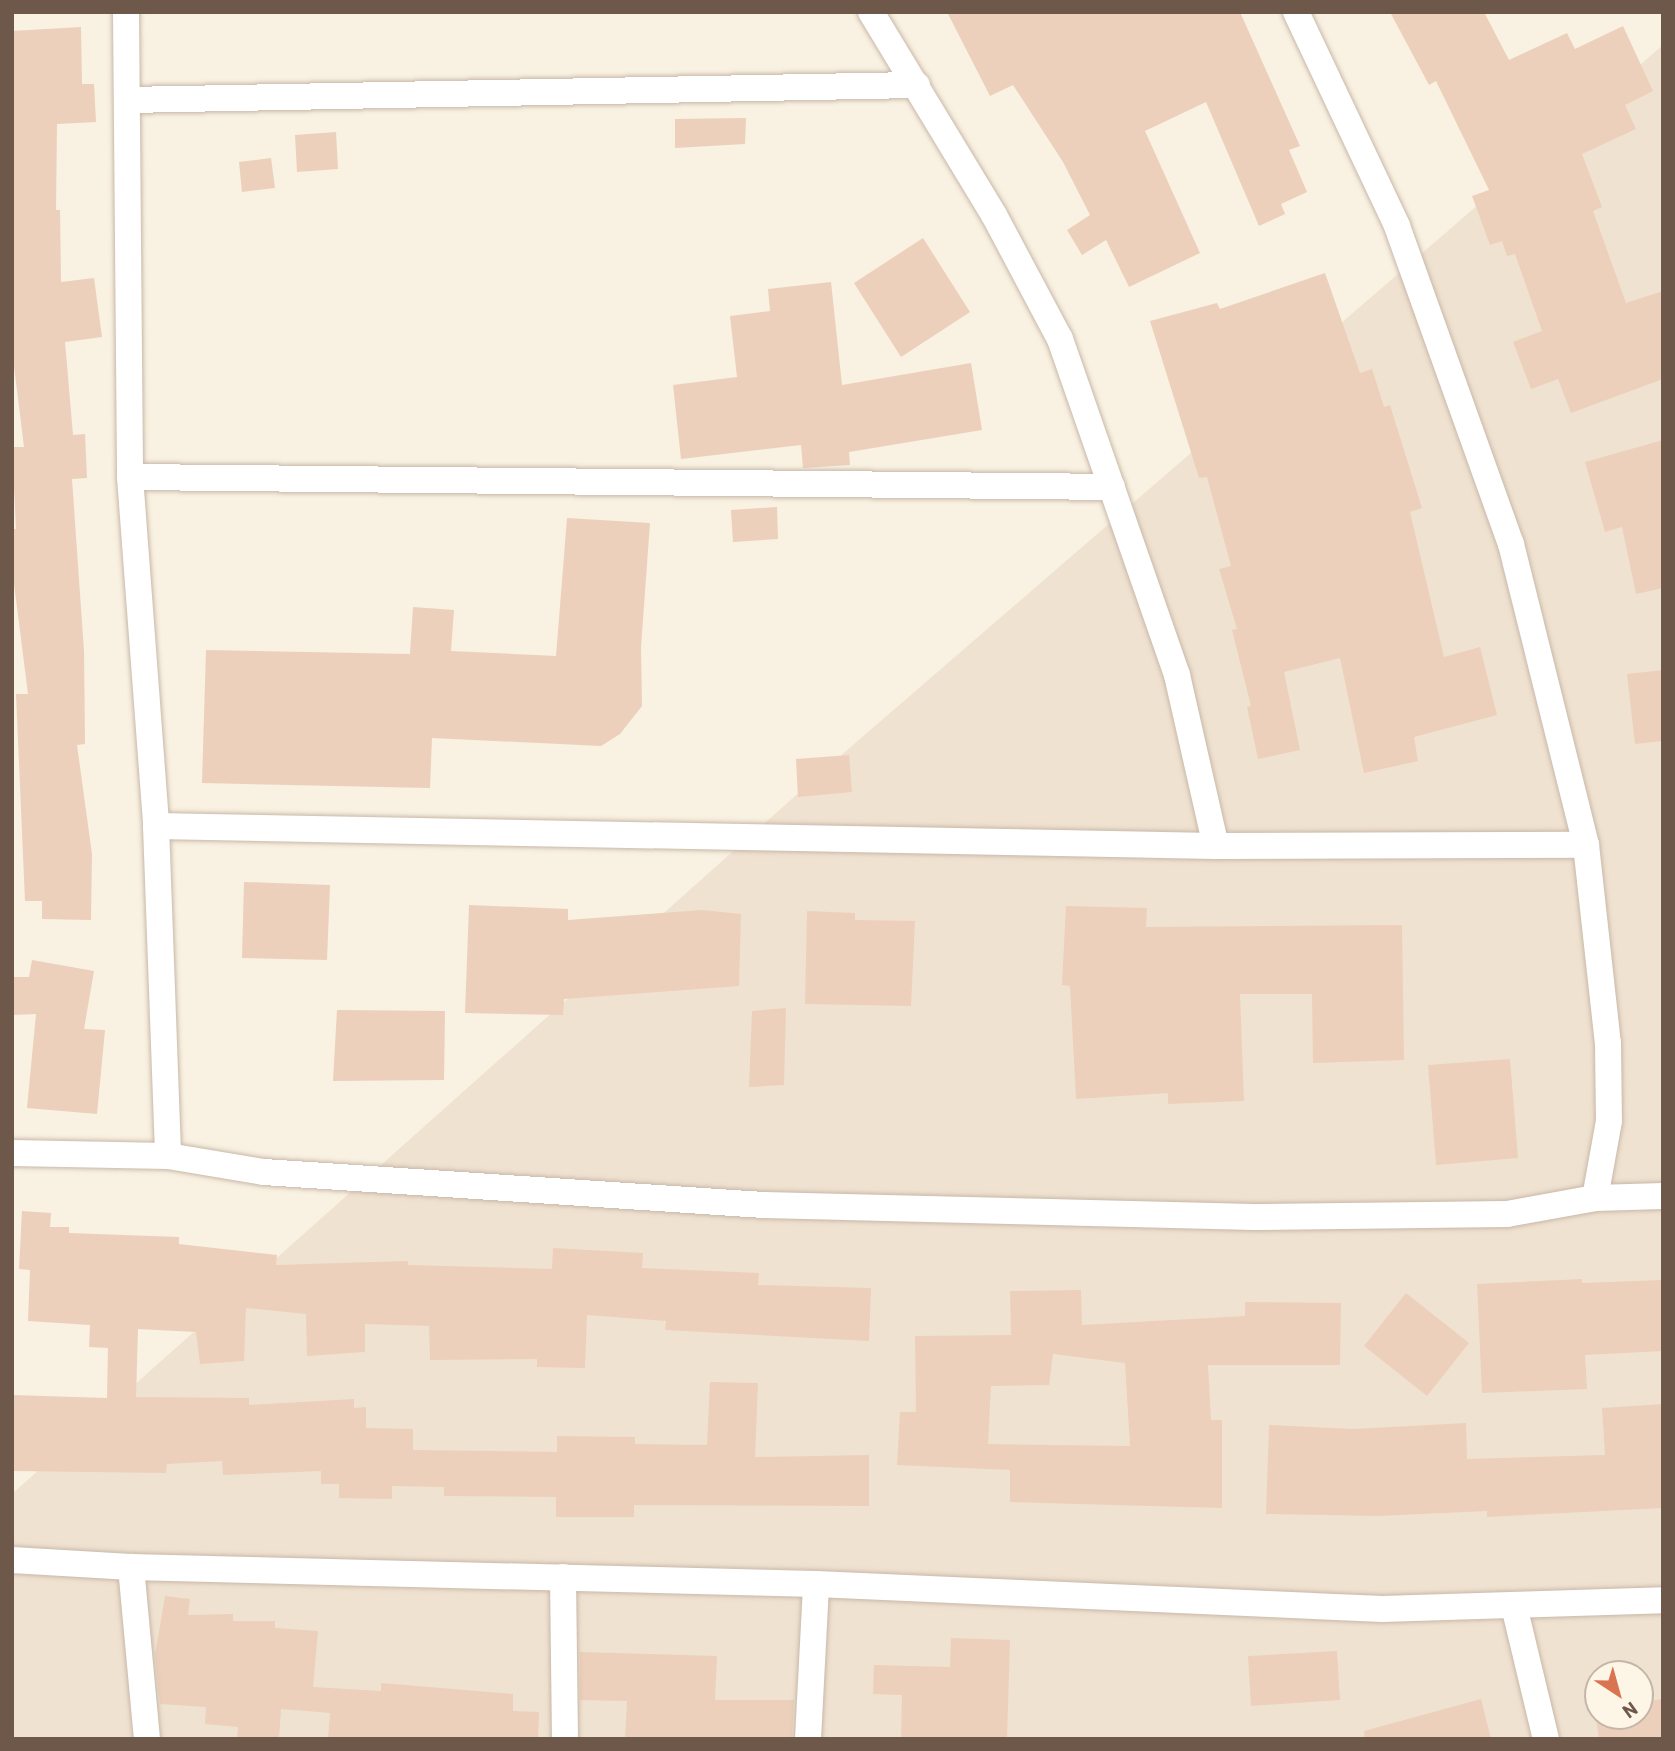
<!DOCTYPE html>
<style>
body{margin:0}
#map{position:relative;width:1675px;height:1751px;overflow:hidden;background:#f9f1e1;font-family:Barlow,sans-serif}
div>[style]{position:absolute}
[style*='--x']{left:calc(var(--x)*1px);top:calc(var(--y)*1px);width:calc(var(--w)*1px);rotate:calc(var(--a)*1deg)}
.residential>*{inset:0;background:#f0e2d0}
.building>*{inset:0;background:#ecd0bb}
.roads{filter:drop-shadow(0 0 2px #c8b8a9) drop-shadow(0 0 2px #c8b8a9)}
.minor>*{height:26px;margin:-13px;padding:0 13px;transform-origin:13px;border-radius:13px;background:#fff}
span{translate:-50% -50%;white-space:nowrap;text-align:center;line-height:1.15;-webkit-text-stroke:6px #fdf5e6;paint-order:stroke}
.frame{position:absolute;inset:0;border:14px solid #6e584a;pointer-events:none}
.north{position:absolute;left:1584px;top:1660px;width:70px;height:70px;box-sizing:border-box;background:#fdf5e6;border:2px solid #c4b6a8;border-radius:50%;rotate:144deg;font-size:19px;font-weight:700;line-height:28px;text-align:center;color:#6e584a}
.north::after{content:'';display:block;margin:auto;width:24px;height:32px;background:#d97350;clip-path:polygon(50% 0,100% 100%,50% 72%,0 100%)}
</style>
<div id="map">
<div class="residential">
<i style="clip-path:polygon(evenodd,1663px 45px,1663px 1739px,12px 1739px,12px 1494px,831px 764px,1663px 45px,1598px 1674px,1640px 1674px,1640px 1716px,1598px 1716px,1598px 1674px)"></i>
</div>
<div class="building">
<i style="clip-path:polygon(947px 12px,1240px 12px,1300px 146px,1289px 150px,1307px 192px,1281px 204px,1285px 214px,1259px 226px,1206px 102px,1145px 131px,1200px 253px,1129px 287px,1106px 240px,1082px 255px,1067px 230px,1090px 215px,1063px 162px,1013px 85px,990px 96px)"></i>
<i style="clip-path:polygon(1390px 12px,1484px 12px,1509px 60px,1567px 33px,1575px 49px,1623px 26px,1653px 91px,1625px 105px,1636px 129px,1582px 154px,1602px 207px,1593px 211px,1626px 303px,1663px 291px,1663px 379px,1571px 413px,1558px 379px,1531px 389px,1513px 342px,1542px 331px,1515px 254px,1507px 256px,1502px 241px,1490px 245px,1472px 196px,1489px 190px,1436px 81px,1429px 85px)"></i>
<i style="clip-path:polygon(81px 27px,82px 84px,94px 84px,96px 122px,57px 124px,56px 210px,60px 210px,61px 282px,94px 278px,102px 337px,65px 342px,73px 435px,85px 434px,87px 478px,72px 479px,84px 651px,85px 744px,77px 745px,92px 854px,91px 920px,42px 919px,42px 901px,25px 901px,16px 694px,28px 694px,12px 568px,12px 529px,16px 529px,12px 447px,24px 447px,12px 350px,12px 31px)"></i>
<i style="clip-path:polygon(746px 118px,745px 144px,675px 148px,675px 119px)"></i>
<i style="clip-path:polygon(336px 132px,338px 169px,297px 172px,295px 135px)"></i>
<i style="clip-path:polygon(271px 158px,275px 188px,242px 192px,239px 162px)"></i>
<i style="clip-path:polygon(923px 238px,970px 312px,901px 357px,854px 283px)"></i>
<i style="clip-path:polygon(1325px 273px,1360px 373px,1372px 369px,1384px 407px,1390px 405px,1422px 508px,1410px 512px,1444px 657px,1480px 647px,1497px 715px,1414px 737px,1418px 761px,1364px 773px,1340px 658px,1284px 672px,1300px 750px,1258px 759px,1247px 707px,1251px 706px,1232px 630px,1237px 629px,1219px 569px,1231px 566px,1207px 477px,1199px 478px,1150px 321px,1217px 303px,1220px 309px)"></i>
<i style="clip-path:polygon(831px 282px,842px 385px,971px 363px,982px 430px,849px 452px,850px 465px,803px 468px,801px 445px,681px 459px,673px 385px,737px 377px,730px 316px,770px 311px,768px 289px)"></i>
<i style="clip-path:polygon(1663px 440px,1663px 588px,1636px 594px,1622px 527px,1605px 532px,1585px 462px)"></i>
<i style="clip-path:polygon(777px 507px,778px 539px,733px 542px,731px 510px)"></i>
<i style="clip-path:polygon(567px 518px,650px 523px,641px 647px,642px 706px,620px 734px,601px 746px,432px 738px,430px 788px,202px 783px,206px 650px,410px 654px,413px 607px,454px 610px,451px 651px,556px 656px)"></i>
<i style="clip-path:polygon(1663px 670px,1663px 741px,1635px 744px,1627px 674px)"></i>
<i style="clip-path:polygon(849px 755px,852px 792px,798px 797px,796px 759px)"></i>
<i style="clip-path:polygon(244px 882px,330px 885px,327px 960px,242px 958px)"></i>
<i style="clip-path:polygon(469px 905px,568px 909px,568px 920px,702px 910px,741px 914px,739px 986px,564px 999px,563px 1015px,465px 1013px)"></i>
<i style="clip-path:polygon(1066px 906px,1147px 908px,1146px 927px,1402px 925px,1404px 1060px,1313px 1063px,1312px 994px,1240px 994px,1244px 1101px,1168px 1104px,1168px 1093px,1076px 1099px,1070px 986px,1062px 985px)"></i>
<i style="clip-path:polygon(807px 911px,855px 913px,855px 920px,915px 921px,911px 1006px,805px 1004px)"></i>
<i style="clip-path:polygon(32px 960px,94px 971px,84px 1029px,105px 1030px,97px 1114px,27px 1108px,36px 1014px,12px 1015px,12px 977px,29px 977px)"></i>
<i style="clip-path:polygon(786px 1008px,784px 1085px,749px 1087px,752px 1011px)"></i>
<i style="clip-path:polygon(337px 1010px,445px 1011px,444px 1080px,333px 1081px)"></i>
<i style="clip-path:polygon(1510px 1059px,1518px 1158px,1436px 1165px,1428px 1065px)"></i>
<i style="clip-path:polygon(22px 1211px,51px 1213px,50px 1227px,69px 1227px,69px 1233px,179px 1237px,179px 1244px,277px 1255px,276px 1265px,408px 1261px,408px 1265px,552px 1269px,553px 1248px,643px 1253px,642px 1268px,759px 1273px,758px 1285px,871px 1288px,869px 1341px,665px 1330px,666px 1321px,587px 1315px,585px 1368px,537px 1367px,537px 1359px,430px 1360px,429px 1326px,365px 1324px,365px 1352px,307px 1356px,306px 1314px,246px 1308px,244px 1361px,200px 1364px,196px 1332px,138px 1329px,136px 1397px,249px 1398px,249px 1405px,354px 1399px,354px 1408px,366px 1407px,366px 1428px,413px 1429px,413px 1450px,557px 1452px,557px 1436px,635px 1437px,635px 1444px,707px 1445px,710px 1382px,758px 1383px,755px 1457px,869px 1455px,869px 1506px,634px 1505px,634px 1517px,556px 1517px,556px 1497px,444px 1496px,444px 1487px,392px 1486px,392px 1499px,339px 1498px,339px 1484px,321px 1484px,321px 1471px,223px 1475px,222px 1461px,167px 1464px,166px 1473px,12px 1471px,12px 1395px,107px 1398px,108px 1348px,89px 1347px,90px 1325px,28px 1321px,30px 1270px,19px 1269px)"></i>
<i style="clip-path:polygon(1582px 1279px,1582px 1283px,1663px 1280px,1663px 1351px,1585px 1355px,1587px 1389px,1482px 1393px,1477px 1284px)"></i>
<i style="clip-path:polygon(evenodd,1081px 1290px,1082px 1325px,1245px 1316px,1245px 1302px,1341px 1303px,1340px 1365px,1208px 1365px,1211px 1420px,1222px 1420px,1222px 1508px,1010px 1502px,1010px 1470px,897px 1465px,900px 1412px,916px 1412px,915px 1336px,1011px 1335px,1010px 1291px,1081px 1290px,1053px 1354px,1125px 1363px,1130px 1446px,988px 1444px,991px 1386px,1049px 1385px,1053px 1354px)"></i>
<i style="clip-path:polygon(1406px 1293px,1469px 1343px,1427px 1396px,1364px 1346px)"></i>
<i style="clip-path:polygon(1663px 1404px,1663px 1508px,1487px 1517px,1487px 1511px,1378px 1516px,1266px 1514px,1269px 1425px,1353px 1429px,1466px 1423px,1467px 1459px,1605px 1455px,1602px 1408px)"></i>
<i style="clip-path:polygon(165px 1596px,190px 1599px,188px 1615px,233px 1614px,233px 1621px,275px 1621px,275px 1628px,318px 1631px,313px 1687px,381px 1691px,381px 1683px,513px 1694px,513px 1711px,539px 1712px,538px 1739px,328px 1739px,330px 1713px,281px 1709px,279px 1739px,237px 1739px,238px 1727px,205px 1724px,206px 1707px,160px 1704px,155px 1655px)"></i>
<i style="clip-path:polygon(951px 1638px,1010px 1640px,1007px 1739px,901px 1739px,902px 1695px,873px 1694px,874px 1665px,950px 1667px)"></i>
<i style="clip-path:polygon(1337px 1651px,1340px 1700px,1251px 1706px,1248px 1656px)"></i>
<i style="clip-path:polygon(580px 1652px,717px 1656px,715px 1700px,794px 1700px,792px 1739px,625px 1739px,627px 1701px,580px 1700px)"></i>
<i style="clip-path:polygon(1481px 1699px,1491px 1739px,1365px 1739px,1364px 1731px)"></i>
<i style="clip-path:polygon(1663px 1699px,1663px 1739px,1599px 1739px,1595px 1709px,1598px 1716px,1640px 1716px,1640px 1702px)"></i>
</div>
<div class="roads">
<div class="minor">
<i style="--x:126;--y:12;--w:465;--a:89.5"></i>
<i style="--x:130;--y:477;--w:350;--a:85.7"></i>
<i style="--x:156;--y:826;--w:330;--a:87.9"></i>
<i style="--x:871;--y:12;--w:237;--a:58.8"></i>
<i style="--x:994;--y:215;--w:140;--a:62"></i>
<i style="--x:1060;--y:339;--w:356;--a:70.8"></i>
<i style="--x:1177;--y:675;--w:175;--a:77.2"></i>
<i style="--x:1296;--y:12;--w:237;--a:64.7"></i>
<i style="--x:1397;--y:226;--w:338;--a:70.3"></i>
<i style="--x:1511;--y:544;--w:310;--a:76"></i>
<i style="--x:1586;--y:845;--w:199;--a:83.7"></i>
<i style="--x:1608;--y:1043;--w:78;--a:89.3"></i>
<i style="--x:1609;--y:1121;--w:78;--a:100.3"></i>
<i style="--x:127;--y:100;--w:790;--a:-1.09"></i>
<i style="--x:130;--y:477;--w:982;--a:0.58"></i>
<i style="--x:156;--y:826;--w:1060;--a:1.08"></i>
<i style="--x:1216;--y:846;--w:370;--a:-0.2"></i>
<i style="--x:12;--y:1153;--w:156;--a:1.1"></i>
<i style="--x:168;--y:1156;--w:97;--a:9.5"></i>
<i style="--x:264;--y:1172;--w:501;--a:3.78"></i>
<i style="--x:764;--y:1205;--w:490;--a:1.4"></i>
<i style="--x:1254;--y:1217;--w:253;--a:-0.7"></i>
<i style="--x:1507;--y:1214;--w:89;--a:-10.3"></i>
<i style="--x:1595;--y:1198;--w:68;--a:-1.7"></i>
<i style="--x:12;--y:1560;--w:119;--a:3.4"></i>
<i style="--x:131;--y:1567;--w:685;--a:1.42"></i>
<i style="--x:816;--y:1584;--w:567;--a:2.53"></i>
<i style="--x:1382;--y:1609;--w:281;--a:-1.8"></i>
<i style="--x:131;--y:1567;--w:173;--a:84.7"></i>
<i style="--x:563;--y:1577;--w:162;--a:89.3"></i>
<i style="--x:1514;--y:1606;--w:137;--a:76.5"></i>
<i style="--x:808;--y:1739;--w:155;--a:-87"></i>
</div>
</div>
<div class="frame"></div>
<div class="north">N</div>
</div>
